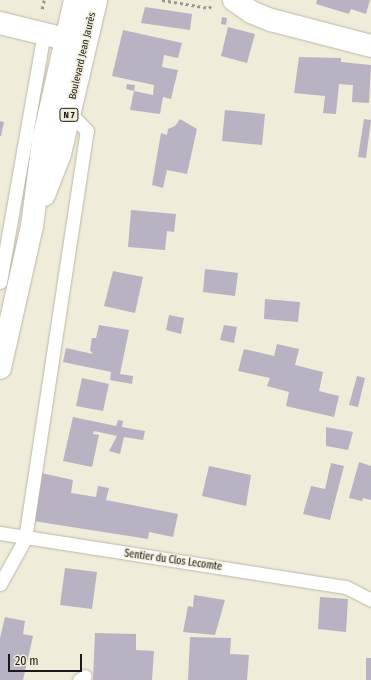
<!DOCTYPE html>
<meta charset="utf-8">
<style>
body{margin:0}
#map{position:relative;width:371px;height:680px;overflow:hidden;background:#f0ecda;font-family:"Fira Sans Condensed",sans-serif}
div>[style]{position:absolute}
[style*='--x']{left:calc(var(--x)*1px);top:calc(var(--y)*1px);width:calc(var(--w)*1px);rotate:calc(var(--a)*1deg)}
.building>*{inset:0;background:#b8b2c3}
.path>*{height:2.5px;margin-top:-1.25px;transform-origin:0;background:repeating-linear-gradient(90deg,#9c998c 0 3px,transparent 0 6px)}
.roads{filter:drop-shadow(0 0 1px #bbb7a6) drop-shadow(0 0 1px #bbb7a6)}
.service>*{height:13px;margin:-6.5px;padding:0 6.5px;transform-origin:6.5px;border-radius:6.5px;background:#fff}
.minor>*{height:22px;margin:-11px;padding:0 11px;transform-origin:11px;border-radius:11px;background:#fff}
.tertiary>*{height:22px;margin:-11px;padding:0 11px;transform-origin:11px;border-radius:11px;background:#fff}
.primary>*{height:22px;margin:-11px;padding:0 11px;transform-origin:11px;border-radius:11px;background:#fff}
span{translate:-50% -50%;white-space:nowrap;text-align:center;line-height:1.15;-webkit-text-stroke:3px #f0ecda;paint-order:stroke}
.shield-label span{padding:1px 3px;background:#f0ecda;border:1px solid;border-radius:3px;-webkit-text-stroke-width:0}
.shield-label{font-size:9px;color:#1b1a14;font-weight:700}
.street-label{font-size:10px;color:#1b1a14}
.scale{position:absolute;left:8px;top:654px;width:74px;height:18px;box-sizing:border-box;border:2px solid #1b1a14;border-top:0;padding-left:5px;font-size:12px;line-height:14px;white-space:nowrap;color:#1b1a14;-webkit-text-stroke:3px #f0ecda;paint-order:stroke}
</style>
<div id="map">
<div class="building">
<i style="clip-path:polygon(317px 0,370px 0,366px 14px,351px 9px,349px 14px,316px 4px)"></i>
<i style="clip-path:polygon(145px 7px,192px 14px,190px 30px,141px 23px)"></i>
<i style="clip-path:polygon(222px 17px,227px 18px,226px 25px,221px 24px)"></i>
<i style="clip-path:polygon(228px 27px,255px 34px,247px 63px,221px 56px)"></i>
<i style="clip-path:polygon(123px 30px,182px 43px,178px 58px,164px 55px,162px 67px,178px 70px,171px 99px,163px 97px,160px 114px,130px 110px,134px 91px,126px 89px,127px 84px,135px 85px,134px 91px,153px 95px,154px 85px,112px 76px)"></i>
<i style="clip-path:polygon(299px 57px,341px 58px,341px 62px,371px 65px,369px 103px,352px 102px,353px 85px,339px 84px,336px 114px,323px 113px,325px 96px,294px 93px)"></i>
<i style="clip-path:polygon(225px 110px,265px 114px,262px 145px,222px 141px)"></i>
<i style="clip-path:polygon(180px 119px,197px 129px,187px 174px,167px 170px,163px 188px,152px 185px,161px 133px,167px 135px,168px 129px,175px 126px)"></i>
<i style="clip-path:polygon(364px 119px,371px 120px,366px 158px,358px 157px)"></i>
<i style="clip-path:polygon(0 121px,4px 122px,1px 136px,0 136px)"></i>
<i style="clip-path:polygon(131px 210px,176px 214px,174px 232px,167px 231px,165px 250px,128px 247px)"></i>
<i style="clip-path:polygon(205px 269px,238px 273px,235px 296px,203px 292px)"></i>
<i style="clip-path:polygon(113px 271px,143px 277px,135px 313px,104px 306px)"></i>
<i style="clip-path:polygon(265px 299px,300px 302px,298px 322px,264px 319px)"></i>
<i style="clip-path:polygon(169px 315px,184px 318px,181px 334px,166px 330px)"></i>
<i style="clip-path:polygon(99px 325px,129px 330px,120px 374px,133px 376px,132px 384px,110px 380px,111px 372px,63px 362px,66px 348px,93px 354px,90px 350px,92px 338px,96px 338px)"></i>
<i style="clip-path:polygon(224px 325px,237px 327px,234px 343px,220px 340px)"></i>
<i style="clip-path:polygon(277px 344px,299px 349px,295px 365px,323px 372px,319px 391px,339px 396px,334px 417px,286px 406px,289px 392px,267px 386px,270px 378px,238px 371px,244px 349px,274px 356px)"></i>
<i style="clip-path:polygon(357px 376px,365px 378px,358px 407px,349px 405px)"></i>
<i style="clip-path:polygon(82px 378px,109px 384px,103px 411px,76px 406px)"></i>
<i style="clip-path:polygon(73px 417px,116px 426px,118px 420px,123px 421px,122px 427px,145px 431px,143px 440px,124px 437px,120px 454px,109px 451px,117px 436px,94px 431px,93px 434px,99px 435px,92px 467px,63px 461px)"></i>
<i style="clip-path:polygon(326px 427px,353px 432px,348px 450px,326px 446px)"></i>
<i style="clip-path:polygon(359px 462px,371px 466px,371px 500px,363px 498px,362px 501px,349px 498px)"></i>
<i style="clip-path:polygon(331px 463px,344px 466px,330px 520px,303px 514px,311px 486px,325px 489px)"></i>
<i style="clip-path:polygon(209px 466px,251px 475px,246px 506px,202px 496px)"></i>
<i style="clip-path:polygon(37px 472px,73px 480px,71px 493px,96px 497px,98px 486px,109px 488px,106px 500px,178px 514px,173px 537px,149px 532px,148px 539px,27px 520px)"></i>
<i style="clip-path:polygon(65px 568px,97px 572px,92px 609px,60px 605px)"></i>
<i style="clip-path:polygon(194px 595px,225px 600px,215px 635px,183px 632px,188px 606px,193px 607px)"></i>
<i style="clip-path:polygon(320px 597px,348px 599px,346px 632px,318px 629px)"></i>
<i style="clip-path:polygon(5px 617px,25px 621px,23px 634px,33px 636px,23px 680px,0 680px,0 638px)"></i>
<i style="clip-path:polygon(95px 633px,136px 634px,136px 650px,154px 651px,152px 680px,93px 680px)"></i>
<i style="clip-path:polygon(190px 637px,231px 638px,230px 654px,249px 655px,247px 680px,188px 680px)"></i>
<i style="clip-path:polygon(366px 658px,371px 658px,371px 680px,366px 680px)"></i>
</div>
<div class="path">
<i style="--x:162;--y:0;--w:48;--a:9.7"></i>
<i style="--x:209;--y:8;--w:3;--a:-45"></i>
<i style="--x:42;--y:9;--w:9;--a:-77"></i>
</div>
<div class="roads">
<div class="service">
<i style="--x:0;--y:282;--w:253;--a:-80"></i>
<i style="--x:0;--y:533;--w:350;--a:8.9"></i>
<i style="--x:346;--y:587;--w:28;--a:27"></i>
<i style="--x:0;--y:584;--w:51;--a:-60.9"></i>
<i style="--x:25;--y:539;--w:413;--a:-81.4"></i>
<i style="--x:87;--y:131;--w:25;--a:-133"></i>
<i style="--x:79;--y:680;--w:7;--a:-34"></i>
</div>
<div class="minor">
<i style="--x:234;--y:0;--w:21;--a:35"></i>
<i style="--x:251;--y:12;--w:22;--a:22"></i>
<i style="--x:271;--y:20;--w:103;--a:14.6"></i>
</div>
<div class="tertiary">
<i style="--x:0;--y:23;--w:67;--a:13.8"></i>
</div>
<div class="primary">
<i style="--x:44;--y:195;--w:44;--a:-68.7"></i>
<i style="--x:60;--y:154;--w:158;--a:-76.8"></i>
<i style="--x:0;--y:368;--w:146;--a:-77.3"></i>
<i style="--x:32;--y:226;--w:86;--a:-82.6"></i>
<i style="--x:43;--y:141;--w:145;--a:-77.2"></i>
</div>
</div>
<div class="shield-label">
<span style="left:69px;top:115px">N 7</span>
</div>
<div class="street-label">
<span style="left:83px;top:56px;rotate:-77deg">Boulevard Jean Jaurès</span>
<span style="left:173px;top:561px;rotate:8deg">Sentier du Clos Lecomte</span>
</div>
<div class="scale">20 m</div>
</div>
